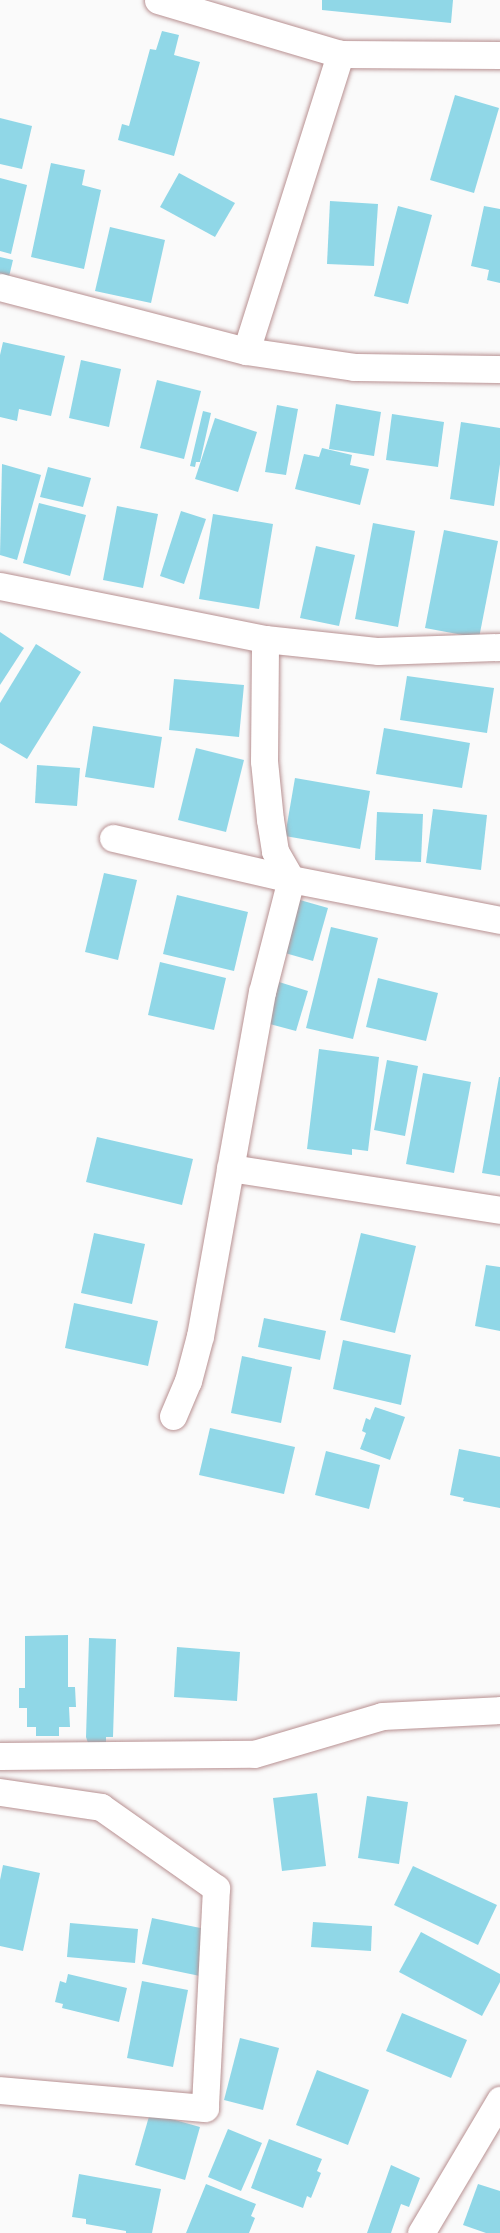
<!DOCTYPE html>
<style>
body{margin:0}
#map{position:relative;width:500px;height:2233px;overflow:hidden;background:#fafafa;font-family:"Crimson Pro",serif}
div>[style]{position:absolute}
[style*='--x']{left:calc(var(--x)*1px);top:calc(var(--y)*1px);width:calc(var(--w)*1px);rotate:calc(var(--a)*1deg)}
.building>*{inset:0;background:#90d7e7}
.roads{filter:drop-shadow(0 0 2px #b89192) drop-shadow(0 0 2px #b89192)}
.street>*{height:27px;margin:-13.5px;padding:0 13.5px;transform-origin:13.5px;border-radius:13.5px;background:#fff}
span{translate:-50% -50%;white-space:nowrap;text-align:center;line-height:1.15;-webkit-text-stroke:4.5px #fff;paint-order:stroke}
</style>
<div id="map">
<div class="building">
<i style="clip-path:polygon(322px 0,453px 0,451px 23px,322px 10px)"></i>
<i style="clip-path:polygon(162px 31px,179px 35px,174px 55px,200px 62px,174px 156px,118px 140px,122px 124px,129px 126px,150px 49px,156px 50px)"></i>
<i style="clip-path:polygon(455px 95px,499px 108px,474px 193px,430px 180px)"></i>
<i style="clip-path:polygon(0 118px,32px 126px,22px 169px,0 164px)"></i>
<i style="clip-path:polygon(51px 163px,85px 170px,82px 185px,101px 190px,84px 269px,31px 257px)"></i>
<i style="clip-path:polygon(179px 173px,235px 203px,215px 237px,160px 207px)"></i>
<i style="clip-path:polygon(0 178px,27px 185px,11px 254px,0 251px)"></i>
<i style="clip-path:polygon(330px 201px,378px 204px,374px 266px,327px 264px)"></i>
<i style="clip-path:polygon(398px 206px,432px 215px,408px 304px,374px 296px)"></i>
<i style="clip-path:polygon(484px 206px,500px 209px,500px 283px,487px 280px,489px 270px,471px 266px)"></i>
<i style="clip-path:polygon(110px 227px,165px 240px,151px 303px,95px 291px)"></i>
<i style="clip-path:polygon(0 257px,13px 260px,7px 285px,0 283px)"></i>
<i style="clip-path:polygon(3px 342px,65px 356px,51px 416px,19px 409px,17px 421px,0 417px,0 355px)"></i>
<i style="clip-path:polygon(81px 360px,121px 369px,109px 427px,69px 418px)"></i>
<i style="clip-path:polygon(157px 380px,201px 391px,184px 459px,140px 448px)"></i>
<i style="clip-path:polygon(336px 404px,381px 412px,374px 456px,329px 449px)"></i>
<i style="clip-path:polygon(277px 405px,298px 409px,286px 475px,265px 472px)"></i>
<i style="clip-path:polygon(203px 411px,211px 413px,200px 462px,196px 462px,195px 467px,190px 466px)"></i>
<i style="clip-path:polygon(392px 414px,444px 422px,438px 467px,386px 460px)"></i>
<i style="clip-path:polygon(215px 418px,257px 432px,238px 492px,195px 479px)"></i>
<i style="clip-path:polygon(461px 422px,500px 428px,500px 464px,494px 506px,450px 499px)"></i>
<i style="clip-path:polygon(322px 448px,352px 455px,350px 465px,369px 469px,360px 505px,295px 489px,304px 454px,319px 457px)"></i>
<i style="clip-path:polygon(2px 464px,41px 475px,17px 560px,0 555px)"></i>
<i style="clip-path:polygon(48px 467px,91px 478px,83px 507px,40px 497px)"></i>
<i style="clip-path:polygon(39px 503px,86px 515px,70px 576px,23px 563px)"></i>
<i style="clip-path:polygon(117px 506px,158px 514px,143px 588px,103px 580px)"></i>
<i style="clip-path:polygon(181px 511px,206px 519px,184px 584px,160px 576px)"></i>
<i style="clip-path:polygon(213px 514px,273px 524px,259px 609px,199px 599px)"></i>
<i style="clip-path:polygon(373px 523px,415px 531px,398px 627px,355px 619px)"></i>
<i style="clip-path:polygon(444px 530px,498px 541px,479px 638px,425px 628px)"></i>
<i style="clip-path:polygon(316px 546px,355px 555px,339px 626px,300px 618px)"></i>
<i style="clip-path:polygon(0 632px,24px 648px,0 685px)"></i>
<i style="clip-path:polygon(36px 644px,81px 672px,27px 759px,0 743px,0 703px)"></i>
<i style="clip-path:polygon(407px 676px,494px 688px,487px 733px,400px 720px)"></i>
<i style="clip-path:polygon(174px 679px,244px 685px,239px 737px,169px 730px)"></i>
<i style="clip-path:polygon(93px 726px,162px 737px,154px 788px,85px 777px)"></i>
<i style="clip-path:polygon(384px 728px,470px 743px,462px 788px,376px 774px)"></i>
<i style="clip-path:polygon(196px 748px,244px 760px,226px 832px,178px 820px)"></i>
<i style="clip-path:polygon(37px 765px,80px 768px,77px 806px,35px 803px)"></i>
<i style="clip-path:polygon(295px 778px,370px 791px,360px 849px,285px 836px)"></i>
<i style="clip-path:polygon(433px 809px,487px 815px,481px 870px,426px 863px)"></i>
<i style="clip-path:polygon(377px 812px,423px 814px,421px 862px,375px 860px)"></i>
<i style="clip-path:polygon(104px 873px,137px 880px,118px 960px,85px 952px)"></i>
<i style="clip-path:polygon(177px 895px,248px 912px,234px 971px,163px 954px)"></i>
<i style="clip-path:polygon(300px 900px,328px 908px,313px 961px,285px 953px)"></i>
<i style="clip-path:polygon(331px 927px,378px 938px,353px 1039px,306px 1028px)"></i>
<i style="clip-path:polygon(160px 962px,226px 978px,214px 1030px,148px 1015px)"></i>
<i style="clip-path:polygon(378px 978px,438px 993px,426px 1041px,366px 1027px)"></i>
<i style="clip-path:polygon(279px 982px,308px 991px,296px 1031px,266px 1023px)"></i>
<i style="clip-path:polygon(319px 1049px,379px 1057px,368px 1151px,352px 1149px,352px 1155px,307px 1149px)"></i>
<i style="clip-path:polygon(387px 1060px,418px 1066px,405px 1136px,374px 1130px)"></i>
<i style="clip-path:polygon(423px 1073px,471px 1082px,454px 1173px,406px 1164px)"></i>
<i style="clip-path:polygon(499px 1077px,500px 1077px,500px 1176px,482px 1173px)"></i>
<i style="clip-path:polygon(97px 1137px,193px 1159px,182px 1205px,86px 1182px)"></i>
<i style="clip-path:polygon(94px 1233px,145px 1244px,132px 1304px,81px 1293px)"></i>
<i style="clip-path:polygon(361px 1233px,416px 1246px,395px 1333px,340px 1320px)"></i>
<i style="clip-path:polygon(486px 1265px,500px 1267px,500px 1331px,475px 1326px)"></i>
<i style="clip-path:polygon(74px 1303px,158px 1321px,148px 1366px,65px 1348px)"></i>
<i style="clip-path:polygon(264px 1318px,326px 1331px,320px 1360px,258px 1347px)"></i>
<i style="clip-path:polygon(343px 1340px,411px 1355px,401px 1405px,333px 1389px)"></i>
<i style="clip-path:polygon(242px 1356px,292px 1367px,281px 1423px,231px 1413px)"></i>
<i style="clip-path:polygon(375px 1407px,405px 1417px,390px 1460px,360px 1449px,366px 1433px,362px 1431px,366px 1418px,370px 1420px)"></i>
<i style="clip-path:polygon(210px 1428px,295px 1447px,284px 1494px,199px 1475px)"></i>
<i style="clip-path:polygon(459px 1449px,500px 1457px,500px 1508px,463px 1501px,464px 1498px,450px 1495px)"></i>
<i style="clip-path:polygon(326px 1451px,380px 1465px,369px 1509px,315px 1495px)"></i>
<i style="clip-path:polygon(68px 1635px,68px 1687px,75px 1687px,76px 1707px,69px 1707px,70px 1727px,59px 1727px,59px 1736px,36px 1736px,36px 1727px,27px 1727px,27px 1708px,19px 1708px,19px 1688px,25px 1688px,25px 1636px)"></i>
<i style="clip-path:polygon(89px 1638px,116px 1639px,113px 1737px,106px 1737px,106px 1743px,88px 1743px,86px 1737px)"></i>
<i style="clip-path:polygon(177px 1647px,240px 1652px,237px 1701px,174px 1697px)"></i>
<i style="clip-path:polygon(317px 1793px,326px 1866px,282px 1871px,273px 1798px)"></i>
<i style="clip-path:polygon(367px 1796px,408px 1802px,399px 1864px,358px 1858px)"></i>
<i style="clip-path:polygon(3px 1865px,40px 1873px,23px 1951px,0 1946px,0 1880px)"></i>
<i style="clip-path:polygon(413px 1866px,497px 1905px,478px 1945px,394px 1905px)"></i>
<i style="clip-path:polygon(152px 1918px,210px 1930px,200px 1976px,142px 1964px)"></i>
<i style="clip-path:polygon(313px 1922px,372px 1926px,371px 1951px,311px 1947px)"></i>
<i style="clip-path:polygon(70px 1923px,138px 1929px,135px 1963px,67px 1957px)"></i>
<i style="clip-path:polygon(421px 1932px,500px 1974px,500px 1982px,482px 2016px,399px 1972px)"></i>
<i style="clip-path:polygon(68px 1974px,127px 1988px,119px 2022px,62px 2008px,63px 2004px,55px 2002px,60px 1981px,66px 1983px)"></i>
<i style="clip-path:polygon(142px 1981px,188px 1990px,173px 2067px,127px 2058px)"></i>
<i style="clip-path:polygon(402px 2013px,467px 2040px,451px 2078px,386px 2051px)"></i>
<i style="clip-path:polygon(240px 2038px,279px 2048px,263px 2110px,224px 2100px)"></i>
<i style="clip-path:polygon(317px 2070px,369px 2090px,348px 2145px,296px 2125px)"></i>
<i style="clip-path:polygon(150px 2113px,200px 2127px,185px 2180px,135px 2165px)"></i>
<i style="clip-path:polygon(228px 2129px,262px 2143px,241px 2191px,208px 2177px)"></i>
<i style="clip-path:polygon(269px 2139px,322px 2159px,317px 2171px,321px 2173px,311px 2198px,307px 2196px,303px 2208px,251px 2188px)"></i>
<i style="clip-path:polygon(391px 2165px,420px 2178px,409px 2207px,401px 2204px,391px 2233px,367px 2233px)"></i>
<i style="clip-path:polygon(79px 2174px,161px 2189px,152px 2233px,126px 2233px,126px 2231px,86px 2224px,86px 2219px,72px 2217px)"></i>
<i style="clip-path:polygon(206px 2184px,256px 2204px,251px 2216px,255px 2218px,249px 2233px,186px 2233px)"></i>
<i style="clip-path:polygon(478px 2184px,500px 2191px,500px 2233px,486px 2233px,463px 2225px)"></i>
</div>
<div class="roads">
<div class="street">
<i style="--x:158;--y:0;--w:190;--a:16.5"></i>
<i style="--x:340;--y:54;--w:160;--a:0.4"></i>
<i style="--x:0;--y:287;--w:254;--a:14.6"></i>
<i style="--x:246;--y:351;--w:312;--a:-72.4"></i>
<i style="--x:246;--y:351;--w:109;--a:8.4"></i>
<i style="--x:354;--y:367;--w:146;--a:0.8"></i>
<i style="--x:0;--y:586;--w:270;--a:11.3"></i>
<i style="--x:265;--y:639;--w:114;--a:6.1"></i>
<i style="--x:378;--y:651;--w:122;--a:-1.9"></i>
<i style="--x:113;--y:838;--w:183;--a:13"></i>
<i style="--x:291;--y:879;--w:213;--a:11.1"></i>
<i style="--x:230;--y:1168;--w:273;--a:8.8"></i>
<i style="--x:173;--y:1416;--w:38;--a:-67"></i>
<i style="--x:188;--y:1381;--w:47;--a:-75.1"></i>
<i style="--x:200;--y:1336;--w:350;--a:-79.8"></i>
<i style="--x:262;--y:992;--w:117;--a:-75.6"></i>
<i style="--x:291;--y:879;--w:32;--a:-120"></i>
<i style="--x:275;--y:851;--w:31;--a:-99"></i>
<i style="--x:270;--y:820;--w:59;--a:-95.8"></i>
<i style="--x:264;--y:761;--w:122;--a:-89.5"></i>
<i style="--x:0;--y:1756;--w:254;--a:-0.5"></i>
<i style="--x:254;--y:1754;--w:134;--a:-16.5"></i>
<i style="--x:382;--y:1716;--w:118;--a:-2.9"></i>
<i style="--x:0;--y:1792;--w:102;--a:8.4"></i>
<i style="--x:101;--y:1807;--w:141;--a:35.2"></i>
<i style="--x:216;--y:1888;--w:220;--a:92.9"></i>
<i style="--x:205;--y:2108;--w:206;--a:-175"></i>
<i style="--x:421;--y:2233;--w:155;--a:-59.3"></i>
</div>
</div>
</div>
